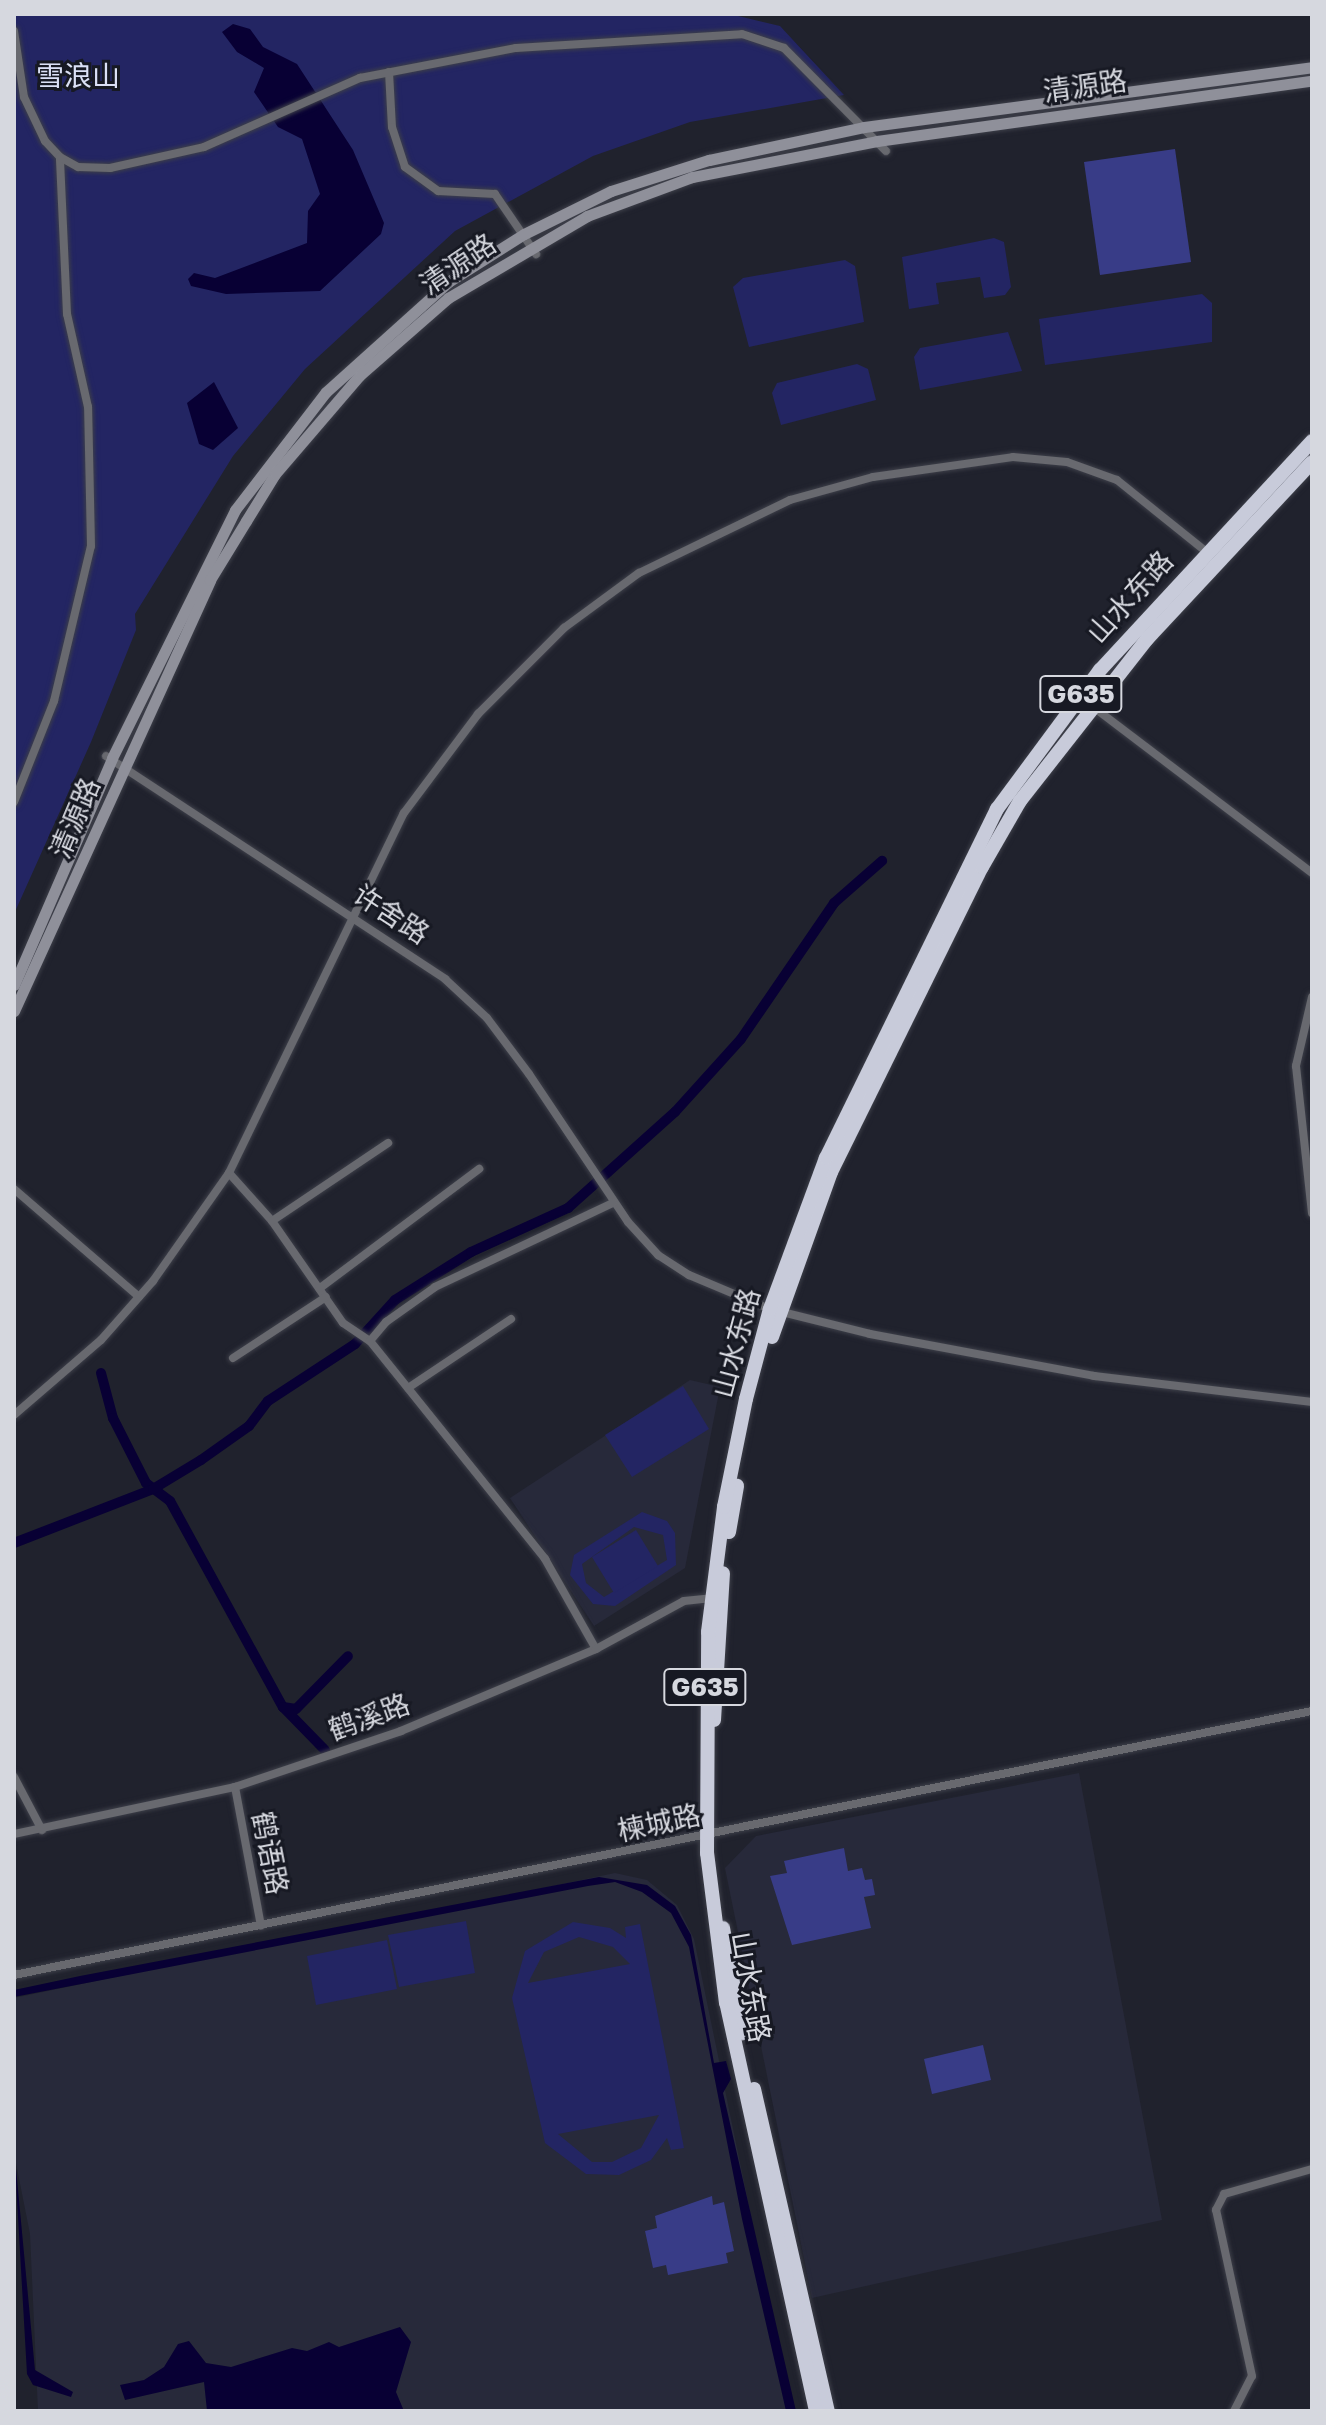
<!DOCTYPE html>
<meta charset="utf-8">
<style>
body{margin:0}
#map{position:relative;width:1326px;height:2425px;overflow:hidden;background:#20222d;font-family:"Golos Text","Noto Sans SC",sans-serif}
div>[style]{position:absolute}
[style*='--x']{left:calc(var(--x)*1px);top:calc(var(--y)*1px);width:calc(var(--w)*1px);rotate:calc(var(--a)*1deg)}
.built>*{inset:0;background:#27293a}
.green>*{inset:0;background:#232563}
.water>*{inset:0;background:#080034}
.canal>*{height:10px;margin:-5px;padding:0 5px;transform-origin:5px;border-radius:5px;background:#080034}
.building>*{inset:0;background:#383c87}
.roads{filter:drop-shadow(0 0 2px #3d3f49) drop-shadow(0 0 2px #3d3f49)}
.street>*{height:8px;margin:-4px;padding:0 4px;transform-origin:4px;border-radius:4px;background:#68696f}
.secondary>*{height:11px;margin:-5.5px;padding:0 5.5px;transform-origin:5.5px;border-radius:5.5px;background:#8f909a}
.highway>*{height:14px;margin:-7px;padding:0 7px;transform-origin:7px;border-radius:7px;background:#c8cbda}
span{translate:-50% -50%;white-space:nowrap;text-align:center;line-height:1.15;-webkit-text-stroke:6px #171923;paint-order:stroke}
.shield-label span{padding:2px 6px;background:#171923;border:2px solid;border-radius:6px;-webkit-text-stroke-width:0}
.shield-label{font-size:26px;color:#d6d8df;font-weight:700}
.park-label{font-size:28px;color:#dbe0f6}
.street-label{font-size:28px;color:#d6d8df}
.frame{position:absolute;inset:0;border:16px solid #d6d8df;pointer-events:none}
</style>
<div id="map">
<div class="built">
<i style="clip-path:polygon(690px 1380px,720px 1387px,685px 1568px,594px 1626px,510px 1498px)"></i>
<i style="clip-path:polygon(1079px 1773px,1162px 2220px,812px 2298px,725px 1868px,756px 1836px)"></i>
<i style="clip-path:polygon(615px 1873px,647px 1880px,677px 1905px,694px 1939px,791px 2411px,38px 2411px,30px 2234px,14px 2153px,14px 1998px)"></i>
</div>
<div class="green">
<i style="clip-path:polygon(14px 14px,734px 15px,780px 26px,844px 95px,690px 122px,593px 156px,455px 231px,305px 369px,233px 456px,135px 614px,136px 630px,91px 742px,14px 914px)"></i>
<i style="clip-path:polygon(994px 238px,1004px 242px,1011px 287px,1005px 295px,984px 298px,980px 277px,936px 283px,939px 304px,909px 309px,902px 257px)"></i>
<i style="clip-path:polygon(845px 260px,855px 266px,864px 322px,749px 347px,733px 287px,743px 278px)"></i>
<i style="clip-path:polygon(1202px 294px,1212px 303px,1212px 342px,1045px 365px,1039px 319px)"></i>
<i style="clip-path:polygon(1008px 332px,1022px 371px,920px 390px,914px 357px,920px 348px)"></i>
<i style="clip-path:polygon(857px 364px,868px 369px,876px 400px,781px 425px,772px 393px,777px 383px)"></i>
<i style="clip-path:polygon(683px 1386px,709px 1429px,632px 1477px,605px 1435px)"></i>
<i style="clip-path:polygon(evenodd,642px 1512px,667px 1521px,675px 1533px,676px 1565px,615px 1606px,593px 1604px,570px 1575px,574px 1555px,642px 1512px,634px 1527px,663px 1535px,667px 1560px,604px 1597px,586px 1583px,582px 1564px,634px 1527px)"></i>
<i style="clip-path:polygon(636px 1530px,658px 1566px,614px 1593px,592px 1557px)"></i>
<i style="clip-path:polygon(466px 1921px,475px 1973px,399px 1987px,388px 1935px)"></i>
<i style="clip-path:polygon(evenodd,573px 1922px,610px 1928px,626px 1938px,625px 1927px,640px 1924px,684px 2148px,671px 2150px,667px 2138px,651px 2160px,619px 2175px,586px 2174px,545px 2143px,512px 1998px,525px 1951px,573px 1922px,579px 1937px,613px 1947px,630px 1964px,528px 1983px,544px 1952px,579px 1937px,573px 1922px,659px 2115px,641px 2148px,612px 2162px,592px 2162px,558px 2134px,659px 2115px)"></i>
<i style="clip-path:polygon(387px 1940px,397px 1989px,316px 2005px,307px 1956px)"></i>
</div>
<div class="water">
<i style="clip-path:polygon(233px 24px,250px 29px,263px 47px,297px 64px,353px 150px,384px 223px,381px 234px,320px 291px,226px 294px,191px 286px,188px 279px,194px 273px,215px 278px,307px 243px,308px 211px,320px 194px,302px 139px,278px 127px,254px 92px,264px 68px,237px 52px,222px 32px)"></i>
<i style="clip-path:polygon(214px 382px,238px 428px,213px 450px,199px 444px,187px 403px)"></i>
<i style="clip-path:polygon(599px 1877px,647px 1885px,675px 1906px,691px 1935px,714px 2063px,726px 2061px,731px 2079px,723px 2093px,796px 2411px,786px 2411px,742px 2219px,689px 1947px,671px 1913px,642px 1892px,615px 1882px,588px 1886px,14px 1997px,14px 1990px,80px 1976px)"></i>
<i style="clip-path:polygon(14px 2147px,35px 2370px,73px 2392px,71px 2397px,33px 2385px,27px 2374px)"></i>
<i style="clip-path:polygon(400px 2327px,411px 2342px,396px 2392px,404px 2411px,207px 2411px,204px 2382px,125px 2400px,120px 2385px,144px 2380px,164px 2367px,178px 2344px,189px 2341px,206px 2363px,231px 2367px,292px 2348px,307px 2351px,329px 2342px,339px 2347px)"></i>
</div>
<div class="canal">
<i style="--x:101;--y:1373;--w:47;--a:75.1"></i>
<i style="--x:113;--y:1418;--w:73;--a:63.1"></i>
<i style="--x:146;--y:1483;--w:30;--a:37"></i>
<i style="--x:170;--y:1501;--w:235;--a:61.3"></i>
<i style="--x:283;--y:1707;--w:13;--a:9"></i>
<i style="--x:296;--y:1709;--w:74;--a:-45.5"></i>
<i style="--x:14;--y:1543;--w:149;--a:-21.2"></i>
<i style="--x:153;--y:1489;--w:56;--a:-31.1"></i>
<i style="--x:201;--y:1460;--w:59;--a:-35.3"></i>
<i style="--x:249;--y:1426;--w:31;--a:-53"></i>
<i style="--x:268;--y:1401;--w:104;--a:-33.2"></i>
<i style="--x:355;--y:1344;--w:59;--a:-47.7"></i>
<i style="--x:395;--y:1300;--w:90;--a:-32.3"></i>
<i style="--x:471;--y:1252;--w:107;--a:-24.4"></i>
<i style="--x:568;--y:1208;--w:144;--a:-41.9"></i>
<i style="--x:675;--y:1112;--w:98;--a:-47.9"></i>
<i style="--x:741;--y:1039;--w:165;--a:-55.6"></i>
<i style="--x:834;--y:903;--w:64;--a:-41.2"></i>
<i style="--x:283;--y:1707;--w:60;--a:45.7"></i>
</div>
<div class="building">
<i style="clip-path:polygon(1175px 149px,1191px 262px,1100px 275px,1084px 162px)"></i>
<i style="clip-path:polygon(844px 1848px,848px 1871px,862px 1868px,865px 1880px,872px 1879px,875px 1895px,864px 1897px,871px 1928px,792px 1945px,770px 1876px,787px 1873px,784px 1861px)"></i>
<i style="clip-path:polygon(983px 2045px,991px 2080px,932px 2094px,924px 2059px)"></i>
<i style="clip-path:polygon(712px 2196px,713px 2205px,724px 2202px,734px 2251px,726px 2253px,728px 2263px,668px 2275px,666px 2265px,653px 2268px,645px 2231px,657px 2228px,655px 2216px)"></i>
</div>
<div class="roads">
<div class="street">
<i style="--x:14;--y:31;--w:67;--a:81.4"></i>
<i style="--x:24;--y:97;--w:49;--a:64.5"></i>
<i style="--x:45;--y:141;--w:22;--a:47"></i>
<i style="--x:389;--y:72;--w:55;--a:86.9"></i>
<i style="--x:392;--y:127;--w:42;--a:72"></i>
<i style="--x:405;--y:167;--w:41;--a:36"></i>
<i style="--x:438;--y:191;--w:57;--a:3"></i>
<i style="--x:495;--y:194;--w:73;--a:55.7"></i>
<i style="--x:1092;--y:706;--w:276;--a:37.2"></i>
<i style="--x:106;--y:756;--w:406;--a:33.3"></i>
<i style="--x:445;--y:979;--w:57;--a:42.9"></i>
<i style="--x:487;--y:1018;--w:70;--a:53.1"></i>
<i style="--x:529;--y:1074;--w:178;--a:56.2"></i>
<i style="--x:628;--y:1222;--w:45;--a:47.7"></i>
<i style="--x:658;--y:1255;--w:37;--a:33"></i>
<i style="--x:689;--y:1275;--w:88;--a:22.8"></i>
<i style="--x:770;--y:1309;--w:103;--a:14"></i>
<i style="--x:870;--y:1334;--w:228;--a:10.6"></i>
<i style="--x:1094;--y:1376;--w:220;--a:6.8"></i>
<i style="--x:14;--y:802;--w:109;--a:-68.4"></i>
<i style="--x:54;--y:701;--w:159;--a:-76.6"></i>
<i style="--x:91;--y:546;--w:139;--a:-91.2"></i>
<i style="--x:88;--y:407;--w:95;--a:-102.7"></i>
<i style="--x:67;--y:314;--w:157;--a:-92.6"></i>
<i style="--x:60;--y:157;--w:21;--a:29"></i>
<i style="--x:78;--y:167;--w:32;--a:2"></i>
<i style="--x:110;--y:168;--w:96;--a:-12.6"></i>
<i style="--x:204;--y:147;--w:171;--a:-23.9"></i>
<i style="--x:360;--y:78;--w:159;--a:-10.9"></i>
<i style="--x:516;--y:48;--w:226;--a:-3.5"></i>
<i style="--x:742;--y:34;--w:44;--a:18.4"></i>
<i style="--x:784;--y:48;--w:145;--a:45.3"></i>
<i style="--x:1312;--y:997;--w:71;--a:103.1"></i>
<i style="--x:1296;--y:1066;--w:148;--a:83.8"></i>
<i style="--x:229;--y:1173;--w:64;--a:48.1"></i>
<i style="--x:272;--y:1221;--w:124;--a:55.2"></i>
<i style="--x:343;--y:1323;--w:32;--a:34"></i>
<i style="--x:370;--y:1341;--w:280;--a:51.2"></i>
<i style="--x:545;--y:1559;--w:103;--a:60.5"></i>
<i style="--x:14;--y:1189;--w:165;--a:40.8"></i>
<i style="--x:272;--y:1221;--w:140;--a:-33.9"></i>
<i style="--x:320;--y:1288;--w:199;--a:-36.8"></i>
<i style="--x:370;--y:1341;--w:25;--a:-50"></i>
<i style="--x:386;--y:1322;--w:60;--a:-35.5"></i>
<i style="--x:435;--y:1287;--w:197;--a:-25.3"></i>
<i style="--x:233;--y:1358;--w:111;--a:-33.3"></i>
<i style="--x:408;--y:1388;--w:124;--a:-33.8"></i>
<i style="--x:14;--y:1415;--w:115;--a:-40.8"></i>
<i style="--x:101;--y:1340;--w:79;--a:-48.6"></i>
<i style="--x:153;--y:1281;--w:132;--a:-54.9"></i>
<i style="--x:229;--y:1173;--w:400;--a:-64.1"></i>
<i style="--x:404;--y:813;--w:124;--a:-53.2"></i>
<i style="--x:478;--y:714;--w:122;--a:-45"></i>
<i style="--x:564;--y:628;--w:93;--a:-36.3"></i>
<i style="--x:639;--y:573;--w:168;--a:-25.8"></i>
<i style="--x:790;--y:500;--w:86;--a:-15.5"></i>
<i style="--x:873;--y:477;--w:141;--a:-8.1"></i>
<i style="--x:1013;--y:457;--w:54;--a:5.3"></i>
<i style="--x:1067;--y:462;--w:53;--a:19.8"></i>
<i style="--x:1117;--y:480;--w:118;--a:38.8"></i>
<i style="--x:14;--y:1777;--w:60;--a:62.2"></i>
<i style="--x:235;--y:1787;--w:141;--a:79.4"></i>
<i style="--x:14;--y:1834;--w:226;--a:-12"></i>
<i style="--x:235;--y:1787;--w:175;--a:-18.6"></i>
<i style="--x:401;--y:1731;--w:212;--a:-22.8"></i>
<i style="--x:596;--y:1649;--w:100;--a:-28.6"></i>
<i style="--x:684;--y:1601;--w:30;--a:-6"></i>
<i style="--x:14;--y:1975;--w:1325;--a:-11.5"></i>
<i style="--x:1234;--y:2411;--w:39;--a:-63"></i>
<i style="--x:1252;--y:2376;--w:170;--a:-102.2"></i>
<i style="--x:1216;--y:2210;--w:18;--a:-63"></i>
<i style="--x:1224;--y:2194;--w:91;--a:-15.9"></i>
</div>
<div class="secondary">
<i style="--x:14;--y:985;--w:247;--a:-66.6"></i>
<i style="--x:112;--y:758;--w:277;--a:-63.6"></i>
<i style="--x:235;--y:510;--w:149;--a:-52.4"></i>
<i style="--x:326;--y:392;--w:164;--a:-42"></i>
<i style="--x:448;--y:282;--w:90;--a:-32.3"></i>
<i style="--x:524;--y:234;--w:97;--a:-26.3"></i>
<i style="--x:611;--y:191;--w:103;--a:-17.6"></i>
<i style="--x:709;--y:160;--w:158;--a:-12"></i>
<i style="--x:864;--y:127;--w:452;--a:-7.6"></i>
<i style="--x:14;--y:1011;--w:473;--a:-65.5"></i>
<i style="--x:210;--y:580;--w:69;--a:-58.6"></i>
<i style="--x:246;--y:521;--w:55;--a:-58.3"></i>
<i style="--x:275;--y:474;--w:130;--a:-49.4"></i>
<i style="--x:360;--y:375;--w:117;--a:-41.2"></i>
<i style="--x:448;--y:298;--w:161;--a:-30.5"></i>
<i style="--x:587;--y:216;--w:112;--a:-20.4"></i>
<i style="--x:692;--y:177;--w:188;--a:-11"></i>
<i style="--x:877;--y:141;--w:439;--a:-7.9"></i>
</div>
<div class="highway">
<i style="--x:772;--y:1337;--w:175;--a:-70.3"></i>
<i style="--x:831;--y:1172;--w:340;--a:-63.7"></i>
<i style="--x:982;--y:867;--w:76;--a:-60.1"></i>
<i style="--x:1020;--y:801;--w:206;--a:-51.9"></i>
<i style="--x:1147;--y:639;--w:242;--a:-47"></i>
<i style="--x:729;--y:1532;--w:47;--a:-80.1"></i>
<i style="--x:714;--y:1720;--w:147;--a:-86.5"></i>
<i style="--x:723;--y:1928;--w:107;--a:79.7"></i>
<i style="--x:754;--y:2089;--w:330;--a:77.1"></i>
<i style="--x:816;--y:2411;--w:418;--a:-102.4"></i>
<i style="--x:726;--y:2003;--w:151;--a:-97.2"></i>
<i style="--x:707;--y:1853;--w:221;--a:-89.7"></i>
<i style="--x:708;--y:1632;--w:126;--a:-82.7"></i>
<i style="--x:724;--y:1507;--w:110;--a:-78.5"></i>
<i style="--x:746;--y:1399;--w:93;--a:-75.1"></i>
<i style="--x:770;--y:1309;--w:161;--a:-69.7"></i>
<i style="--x:826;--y:1158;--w:389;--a:-63.9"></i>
<i style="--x:997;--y:809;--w:173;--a:-53.5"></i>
<i style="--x:1100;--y:670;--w:312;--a:-47.2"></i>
</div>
</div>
<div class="shield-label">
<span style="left:1081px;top:694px">G635</span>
<span style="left:705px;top:1687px">G635</span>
</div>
<div class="park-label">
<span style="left:78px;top:76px">雪浪山</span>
</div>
<div class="street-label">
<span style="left:1085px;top:86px;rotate:-8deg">清源路</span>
<span style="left:458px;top:264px;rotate:-34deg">清源路</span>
<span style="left:1130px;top:597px;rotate:-48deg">山水东路</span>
<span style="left:75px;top:818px;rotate:-67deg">清源路</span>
<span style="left:391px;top:914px;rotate:33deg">许舍路</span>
<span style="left:736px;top:1343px;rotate:-75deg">山水东路</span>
<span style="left:369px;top:1717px;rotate:-20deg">鹤溪路</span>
<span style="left:659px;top:1823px;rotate:-12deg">楝城路</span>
<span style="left:270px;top:1853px;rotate:79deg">鹤语路</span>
<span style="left:751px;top:1987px;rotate:80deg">山水东路</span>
</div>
<div class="frame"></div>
</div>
